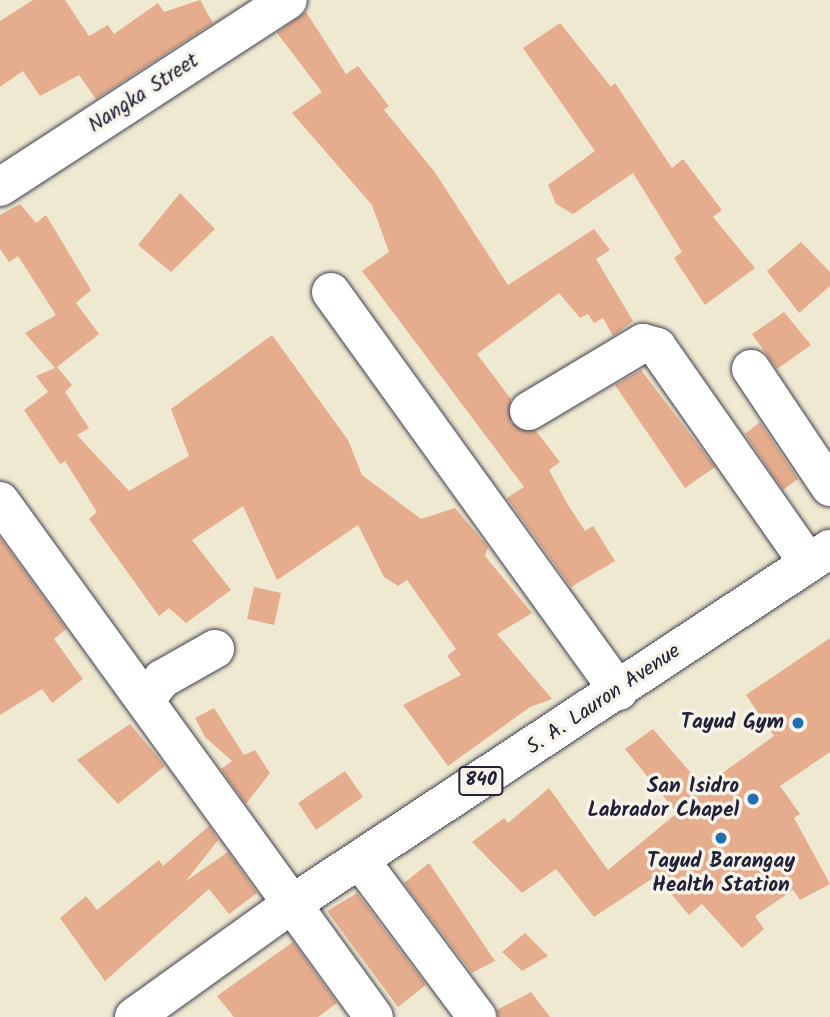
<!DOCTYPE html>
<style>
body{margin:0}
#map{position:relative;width:830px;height:1017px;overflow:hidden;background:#f0e9d1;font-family:Kalam,sans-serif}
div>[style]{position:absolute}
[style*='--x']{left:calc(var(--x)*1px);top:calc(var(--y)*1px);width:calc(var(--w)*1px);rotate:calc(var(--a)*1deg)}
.building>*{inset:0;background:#e5ad8e}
.roads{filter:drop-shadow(0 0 2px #414052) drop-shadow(0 0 2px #414052)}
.minor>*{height:38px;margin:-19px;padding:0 19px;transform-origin:19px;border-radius:19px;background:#fff}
.highway>*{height:38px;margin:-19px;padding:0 19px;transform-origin:19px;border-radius:19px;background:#fff}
.dots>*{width:19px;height:19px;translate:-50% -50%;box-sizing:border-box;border:4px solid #f7f3e8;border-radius:50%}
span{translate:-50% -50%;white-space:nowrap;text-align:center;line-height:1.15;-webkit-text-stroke:7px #f7f3e8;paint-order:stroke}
.shield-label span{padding:2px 5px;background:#f7f3e8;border:2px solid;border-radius:5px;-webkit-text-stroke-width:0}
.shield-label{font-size:19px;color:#22223b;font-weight:700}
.street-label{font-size:21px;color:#22223b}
.poi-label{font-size:21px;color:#22223b;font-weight:700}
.right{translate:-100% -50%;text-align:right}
</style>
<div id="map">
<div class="building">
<i style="clip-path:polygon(33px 0,65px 0,89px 36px,108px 25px,114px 34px,158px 3px,164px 12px,200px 0,213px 23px,96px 99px,79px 75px,40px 96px,23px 71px,0 87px,0 21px)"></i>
<i style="clip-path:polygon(306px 12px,346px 74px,358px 66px,389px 106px,384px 110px,434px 171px,508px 285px,594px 229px,610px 250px,596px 259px,633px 321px,613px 336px,603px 318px,594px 323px,588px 314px,580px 318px,559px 293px,477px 354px,511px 399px,511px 423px,536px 431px,560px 462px,549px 470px,568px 505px,585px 531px,593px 526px,615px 561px,571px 587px,507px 498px,524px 487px,362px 271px,389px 252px,372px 205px,292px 113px,322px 92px,277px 33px)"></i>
<i style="clip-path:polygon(560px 23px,611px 87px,615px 83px,672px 168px,683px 159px,722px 210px,713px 217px,755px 268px,705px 305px,674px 258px,682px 252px,633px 173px,573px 214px,556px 204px,548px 185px,595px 151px,523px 48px)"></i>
<i style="clip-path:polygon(180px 193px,215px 229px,171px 272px,138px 245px)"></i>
<i style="clip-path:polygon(20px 204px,36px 223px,46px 215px,91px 290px,76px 303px,99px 334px,57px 367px,72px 385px,65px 392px,89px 428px,77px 435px,129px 491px,189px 456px,171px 409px,272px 335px,348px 440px,362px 475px,421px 519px,455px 508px,488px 547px,485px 556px,532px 613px,497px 634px,552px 699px,530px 707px,448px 766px,403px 705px,461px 675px,447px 656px,456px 649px,407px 580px,398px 586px,384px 577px,358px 525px,277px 580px,243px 506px,192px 540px,231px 590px,186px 623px,169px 608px,159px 616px,89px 519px,97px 512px,65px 461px,60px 464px,24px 410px,48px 392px,36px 376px,55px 368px,25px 333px,56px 315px,18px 256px,9px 262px,0 249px,0 215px)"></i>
<i style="clip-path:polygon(801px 242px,830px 272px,830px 286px,799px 313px,767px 271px)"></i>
<i style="clip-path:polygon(784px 312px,811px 345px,777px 369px,752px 334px)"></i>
<i style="clip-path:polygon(641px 370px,715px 467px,685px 488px,615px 385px)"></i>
<i style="clip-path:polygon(760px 422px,798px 479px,783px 490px,745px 434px)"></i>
<i style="clip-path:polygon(0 538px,66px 629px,54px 639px,83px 679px,52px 703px,42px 689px,0 715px)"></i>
<i style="clip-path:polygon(254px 587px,281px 593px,274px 625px,247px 619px)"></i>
<i style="clip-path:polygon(830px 638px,830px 752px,780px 786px,800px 814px,794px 818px,830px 884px,800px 900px,793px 890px,755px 916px,764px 929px,742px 948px,702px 904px,689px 915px,656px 876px,594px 917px,556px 869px,522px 893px,472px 842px,504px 818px,508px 823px,549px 788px,608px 870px,677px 813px,625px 749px,653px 729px,703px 787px,774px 736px,746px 695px)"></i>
<i style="clip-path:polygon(214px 708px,244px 755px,255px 750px,270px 773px,246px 804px,221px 769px,232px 761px,205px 737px,195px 718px)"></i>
<i style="clip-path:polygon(130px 724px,165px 766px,118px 804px,77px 760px)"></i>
<i style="clip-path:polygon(345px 771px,363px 797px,316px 830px,298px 803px)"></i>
<i style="clip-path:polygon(209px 826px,218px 840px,186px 881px,228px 852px,257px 893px,229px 914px,209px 889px,105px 981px,60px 918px,86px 896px,97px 910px,159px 860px,163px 866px)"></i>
<i style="clip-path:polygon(429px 863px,495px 961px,472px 973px,404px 883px)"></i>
<i style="clip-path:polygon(357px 893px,426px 985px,398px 1007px,327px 911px)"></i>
<i style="clip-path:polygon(525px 933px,548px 956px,522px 971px,502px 952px)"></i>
<i style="clip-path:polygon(293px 942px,337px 1003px,318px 1017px,234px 1017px,217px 996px)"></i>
<i style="clip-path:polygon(531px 992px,550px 1017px,498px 1017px,497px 1010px)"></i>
</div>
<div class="roads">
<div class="minor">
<i style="--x:0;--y:187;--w:343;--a:-33"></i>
<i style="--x:331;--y:292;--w:492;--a:54.2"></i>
<i style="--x:751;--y:369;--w:142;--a:56.2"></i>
<i style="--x:529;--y:411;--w:133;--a:-30.8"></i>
<i style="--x:643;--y:343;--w:15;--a:16"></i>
<i style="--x:657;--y:347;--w:264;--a:55"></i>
<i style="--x:0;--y:501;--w:637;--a:54.07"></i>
<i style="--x:145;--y:700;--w:27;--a:-51"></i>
<i style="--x:162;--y:679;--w:61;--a:-29.5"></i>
<i style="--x:360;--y:860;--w:196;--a:53.3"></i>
</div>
<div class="highway">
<i style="--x:134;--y:1017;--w:194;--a:-35.6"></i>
<i style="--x:292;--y:904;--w:645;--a:-33.42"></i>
</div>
</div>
<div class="dots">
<i style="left:798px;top:723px;background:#1f6fb2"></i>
<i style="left:753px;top:799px;background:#1f6fb2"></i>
<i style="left:721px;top:838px;background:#1f6fb2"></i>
</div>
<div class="shield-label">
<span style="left:481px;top:781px">840</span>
</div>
<div class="street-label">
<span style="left:144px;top:94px;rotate:-33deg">Nangka Street</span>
<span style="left:604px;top:700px;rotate:-34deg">S. A. Lauron Avenue</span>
</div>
<div class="poi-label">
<span class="right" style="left:784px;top:723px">Tayud Gym</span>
<span class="right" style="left:739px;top:799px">San Isidro<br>Labrador Chapel</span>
<span style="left:721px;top:874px">Tayud Barangay<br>Health Station</span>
</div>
</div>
